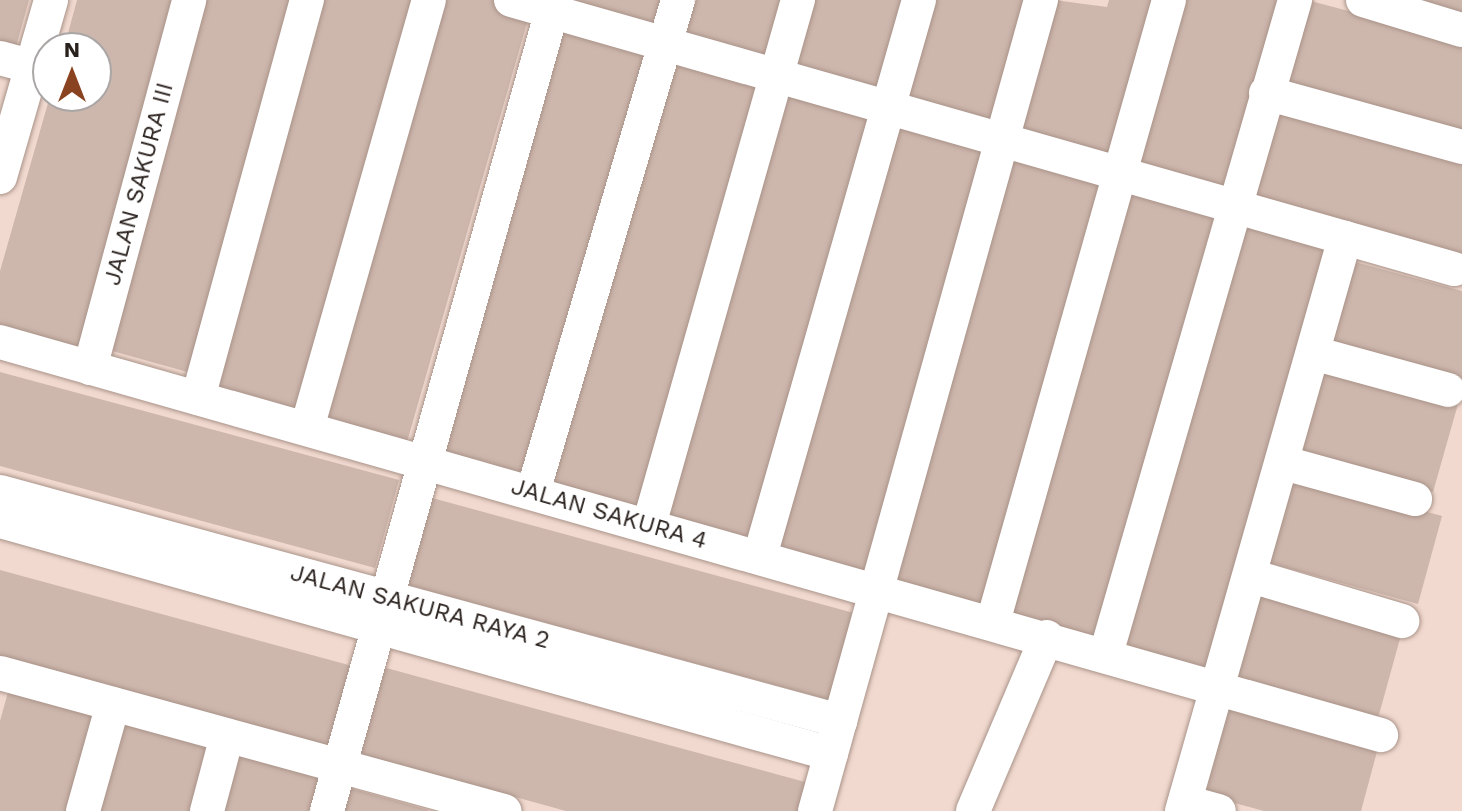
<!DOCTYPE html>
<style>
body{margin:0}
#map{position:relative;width:1462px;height:811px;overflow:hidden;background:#f1d9cf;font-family:"Work Sans",sans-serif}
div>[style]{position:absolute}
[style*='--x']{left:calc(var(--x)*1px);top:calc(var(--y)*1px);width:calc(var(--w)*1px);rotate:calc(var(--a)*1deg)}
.building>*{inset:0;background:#cdb6ac}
.roads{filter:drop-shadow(0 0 2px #a99389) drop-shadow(0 0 2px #a99389)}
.minor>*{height:34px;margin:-17px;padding:0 17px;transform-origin:17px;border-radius:17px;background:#fff}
span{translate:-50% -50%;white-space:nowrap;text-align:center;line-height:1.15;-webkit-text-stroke:8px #fff;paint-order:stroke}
.street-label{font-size:24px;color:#29211d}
.north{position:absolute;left:32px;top:32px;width:80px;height:80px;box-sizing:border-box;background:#fff;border:2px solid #a9a6a5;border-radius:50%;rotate:0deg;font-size:22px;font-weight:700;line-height:32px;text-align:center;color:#29211d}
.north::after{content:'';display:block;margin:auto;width:28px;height:36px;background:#8a4320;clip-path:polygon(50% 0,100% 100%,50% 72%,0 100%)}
</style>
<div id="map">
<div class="building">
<i style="clip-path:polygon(0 0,29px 0,15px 50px,0 46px)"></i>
<i style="clip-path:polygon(77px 0,177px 0,75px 360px,0 339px,0 271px,50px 96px,96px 96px,96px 48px,64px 48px)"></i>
<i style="clip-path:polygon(197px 0,297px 0,191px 373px,98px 347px)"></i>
<i style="clip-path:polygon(313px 0,413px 0,295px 416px,202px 390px)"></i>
<i style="clip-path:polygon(433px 0,500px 0,531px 9px,405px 449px,313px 423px)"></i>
<i style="clip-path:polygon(572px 0,672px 0,662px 34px)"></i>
<i style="clip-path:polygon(684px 0,791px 0,773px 62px,674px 35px)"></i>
<i style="clip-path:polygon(804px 0,911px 0,885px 93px,785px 65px)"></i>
<i style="clip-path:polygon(926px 0,1033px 0,997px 128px,898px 100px)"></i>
<i style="clip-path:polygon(1054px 0,1107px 7px,1109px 0,1161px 0,1116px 157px,1017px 129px)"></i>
<i style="clip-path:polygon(1180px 0,1280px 0,1225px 190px,1133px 164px)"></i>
<i style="clip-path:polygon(1307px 0,1462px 41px,1462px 135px,1283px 86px)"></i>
<i style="clip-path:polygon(1410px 0,1462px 0,1462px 15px)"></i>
<i style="clip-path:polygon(561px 18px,654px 44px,528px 484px,436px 458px)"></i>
<i style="clip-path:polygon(670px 54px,763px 80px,637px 521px,544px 495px)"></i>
<i style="clip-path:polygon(780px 81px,872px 107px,747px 548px,654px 522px)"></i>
<i style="clip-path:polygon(1273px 110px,1462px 162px,1462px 256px,1249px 198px)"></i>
<i style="clip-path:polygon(900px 114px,992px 140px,867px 580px,774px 554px)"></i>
<i style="clip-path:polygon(1016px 145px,1108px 172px,983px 612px,891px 586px)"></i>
<i style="clip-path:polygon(1128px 184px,1219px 209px,1098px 639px,1005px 613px)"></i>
<i style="clip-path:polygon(1238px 214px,1331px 240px,1205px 680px,1113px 654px)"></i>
<i style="clip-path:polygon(1344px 259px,1462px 291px,1462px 383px,1319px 347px)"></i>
<i style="clip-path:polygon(1317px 366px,1458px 404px,1433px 492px,1293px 453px)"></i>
<i style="clip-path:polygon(0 372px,399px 480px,375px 568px,0 466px)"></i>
<i style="clip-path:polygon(1290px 475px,1442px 516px,1418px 604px,1265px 562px)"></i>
<i style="clip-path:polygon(425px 496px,861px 615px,837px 702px,400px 583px)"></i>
<i style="clip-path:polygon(0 570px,356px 667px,332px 755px,0 664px)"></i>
<i style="clip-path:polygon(1252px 594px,1401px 635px,1377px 722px,1228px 682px)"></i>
<i style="clip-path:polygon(379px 666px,816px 785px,809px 811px,566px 811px,355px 753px)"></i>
<i style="clip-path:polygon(10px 685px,103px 712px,74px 811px,0 811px,0 721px)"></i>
<i style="clip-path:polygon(1229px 707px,1378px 748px,1361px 811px,1264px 811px,1205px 795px)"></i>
<i style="clip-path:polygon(124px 720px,217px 746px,198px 811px,98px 811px)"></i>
<i style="clip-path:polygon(238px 747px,331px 773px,320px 811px,220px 811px)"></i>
<i style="clip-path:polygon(346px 787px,428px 810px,428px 811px,339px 811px)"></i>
</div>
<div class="roads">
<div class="minor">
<i style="--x:511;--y:0;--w:981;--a:15.92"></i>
<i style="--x:1363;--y:0;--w:103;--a:16.9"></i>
<i style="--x:0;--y:58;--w:34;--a:15"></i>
<i style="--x:1266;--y:93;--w:203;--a:15.4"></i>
<i style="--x:0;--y:177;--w:184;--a:-73.9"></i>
<i style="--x:0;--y:342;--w:1436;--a:15.89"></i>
<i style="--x:1313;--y:353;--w:140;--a:15.3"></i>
<i style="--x:90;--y:368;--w:381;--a:-74.9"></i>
<i style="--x:198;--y:398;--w:413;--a:-74.7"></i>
<i style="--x:307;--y:428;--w:445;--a:-74.1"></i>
<i style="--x:1284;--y:463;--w:136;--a:15.4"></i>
<i style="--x:0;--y:492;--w:871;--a:15.25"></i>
<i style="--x:533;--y:492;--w:513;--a:-73.58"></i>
<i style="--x:0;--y:521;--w:863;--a:15.66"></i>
<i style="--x:649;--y:525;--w:546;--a:-74.16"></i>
<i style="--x:760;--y:556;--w:578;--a:-74.04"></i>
<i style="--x:1251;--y:576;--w:158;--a:16.6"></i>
<i style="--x:993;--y:622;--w:646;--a:-74.2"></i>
<i style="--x:1106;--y:654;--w:681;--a:-73.88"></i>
<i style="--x:0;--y:673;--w:523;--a:15.31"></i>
<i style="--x:1185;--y:802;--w:35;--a:15"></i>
<i style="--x:83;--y:811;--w:111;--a:-74.3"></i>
<i style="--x:207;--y:811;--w:78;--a:-75.1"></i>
<i style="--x:327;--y:811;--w:842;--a:-74.3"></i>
<i style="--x:815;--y:811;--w:842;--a:-74.43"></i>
<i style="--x:973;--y:811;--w:189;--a:-67"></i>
<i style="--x:1182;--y:811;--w:596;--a:-74.12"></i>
</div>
</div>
<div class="street-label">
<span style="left:139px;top:184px;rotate:-75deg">JALAN SAKURA III</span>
<span style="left:609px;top:514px;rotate:16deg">JALAN SAKURA 4</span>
<span style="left:420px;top:607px;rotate:15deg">JALAN SAKURA RAYA 2</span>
</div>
<div class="north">N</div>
</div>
